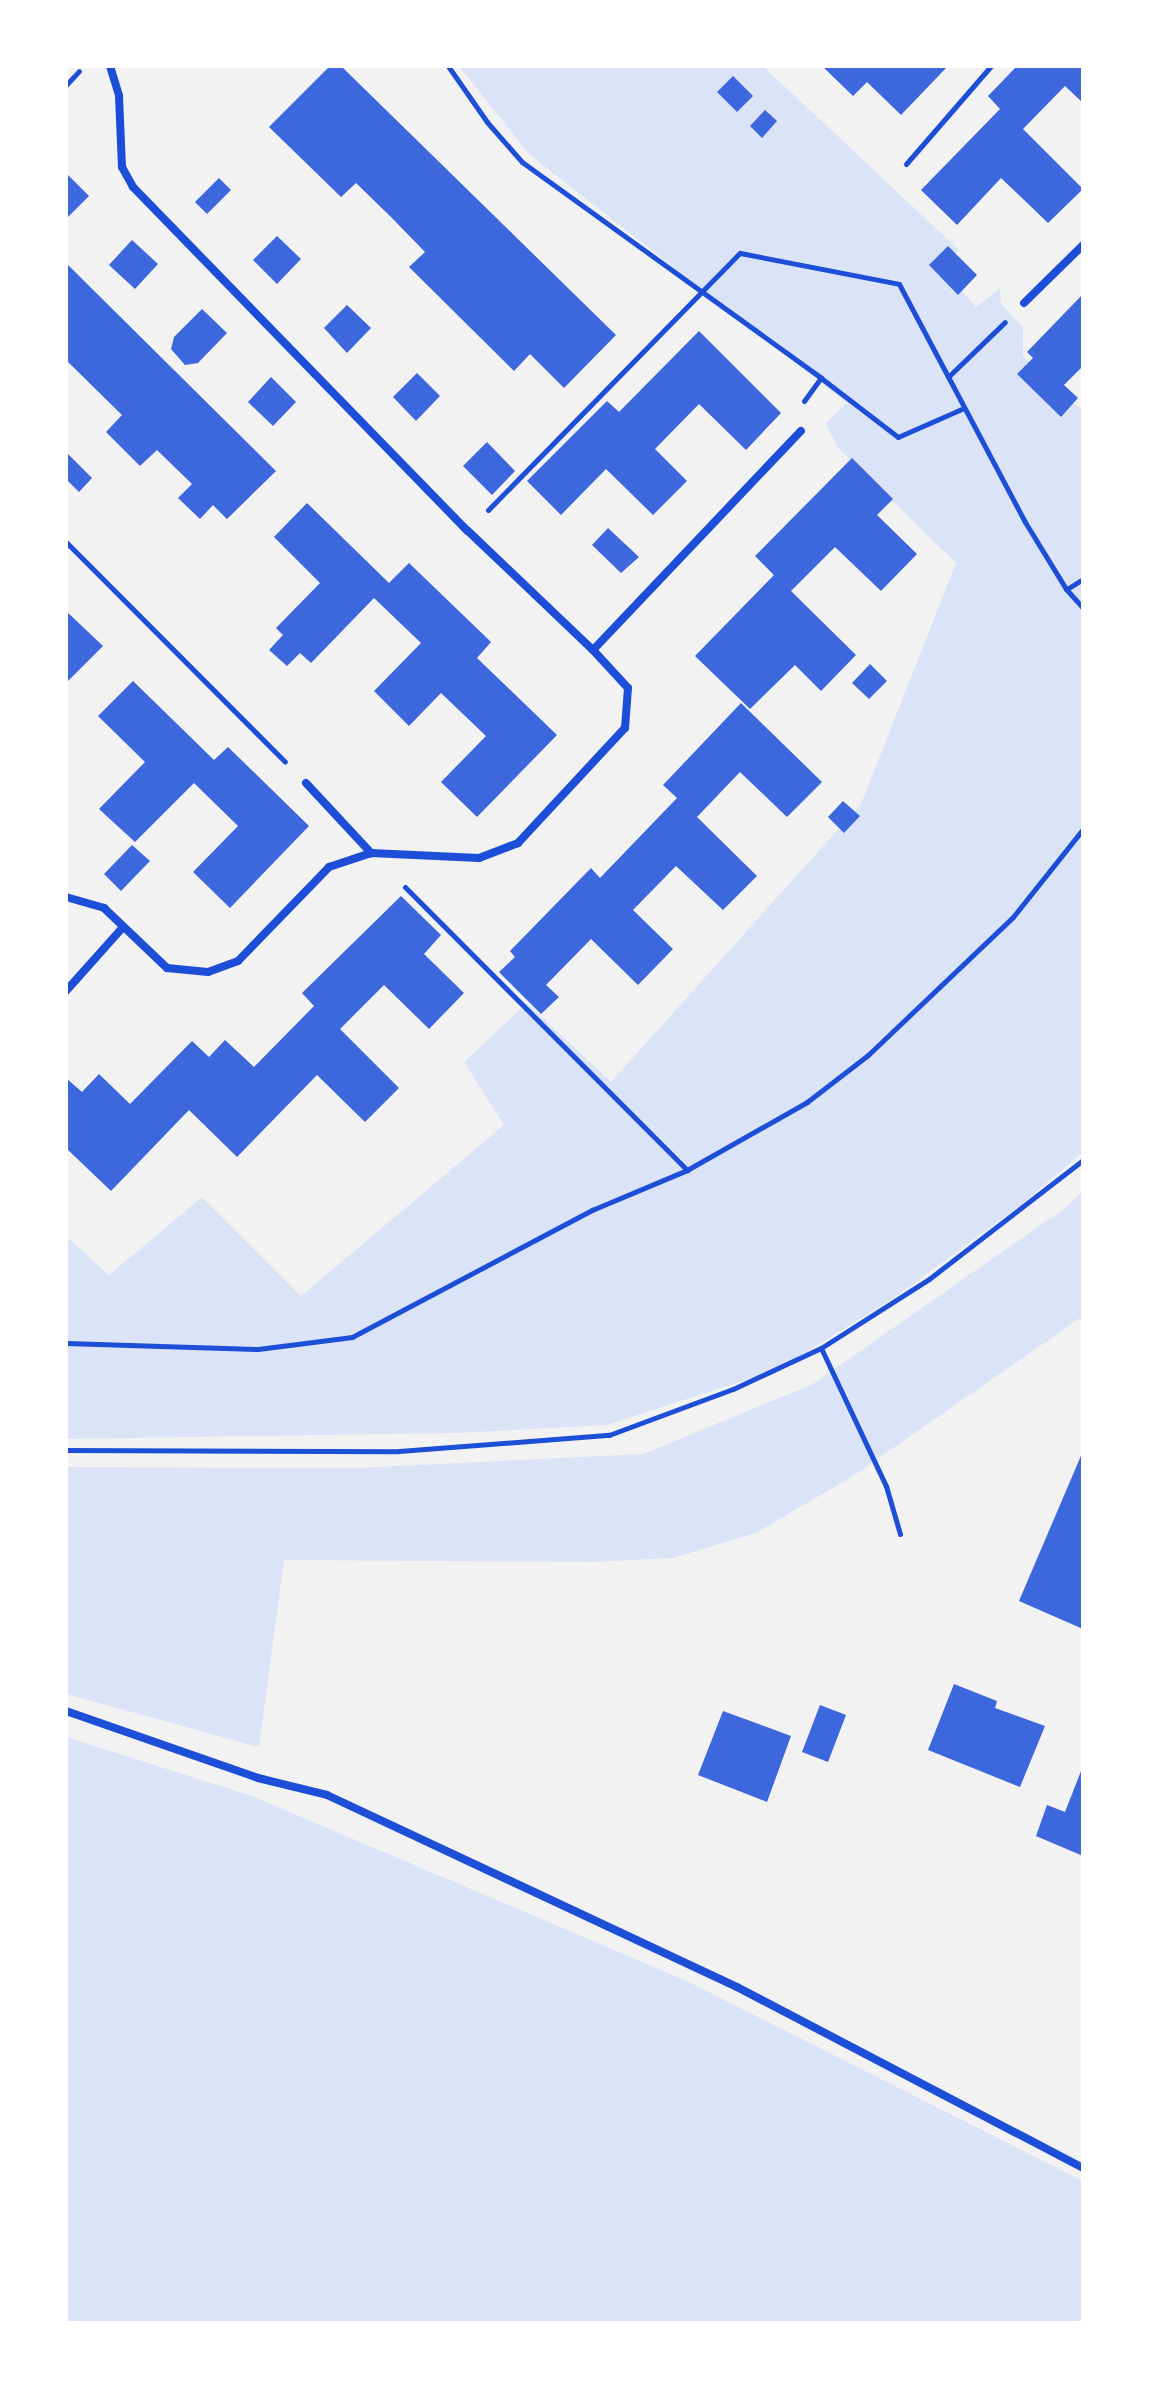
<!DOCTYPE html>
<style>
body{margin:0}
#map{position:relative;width:1149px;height:2389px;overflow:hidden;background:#f2f2f2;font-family:Inter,sans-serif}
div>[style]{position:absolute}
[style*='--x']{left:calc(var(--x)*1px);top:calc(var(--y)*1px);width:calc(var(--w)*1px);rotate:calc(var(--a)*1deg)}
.green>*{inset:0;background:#dbe4f7}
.building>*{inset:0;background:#3d67dc}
.path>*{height:5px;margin:-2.5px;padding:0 2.5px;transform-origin:2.5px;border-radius:2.5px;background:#1d4ed8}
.minor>*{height:8px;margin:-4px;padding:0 4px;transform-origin:4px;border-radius:4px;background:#1d4ed8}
span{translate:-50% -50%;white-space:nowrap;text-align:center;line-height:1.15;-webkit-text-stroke:8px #fff;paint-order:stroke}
.frame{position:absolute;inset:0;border:68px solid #fff;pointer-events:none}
</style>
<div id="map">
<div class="green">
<i style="clip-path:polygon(459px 66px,763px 66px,959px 250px,939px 264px,976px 307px,1000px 288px,1001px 303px,1023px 328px,1023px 356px,1083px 411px,1083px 1152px,1022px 1204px,891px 1300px,776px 1370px,607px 1425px,457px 1433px,66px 1439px,66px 1236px,109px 1275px,202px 1197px,301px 1296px,504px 1125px,464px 1062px,527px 1003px,611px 1082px,861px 804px,956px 563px,837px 447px,826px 423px,847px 403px,530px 155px)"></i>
<i style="clip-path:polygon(1083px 1191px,1083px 1316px,853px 1476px,756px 1533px,673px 1558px,593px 1562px,284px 1560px,259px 1747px,66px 1694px,66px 1467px,355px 1468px,643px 1454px,813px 1384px,1065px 1208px)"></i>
<i style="clip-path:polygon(66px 1737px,252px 1796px,687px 1981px,1083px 2181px,1083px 2323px,66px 2323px)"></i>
</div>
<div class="building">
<i style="clip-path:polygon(330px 66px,341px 66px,616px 335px,564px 388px,530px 354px,514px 371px,409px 267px,425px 252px,391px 217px,356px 183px,341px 197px,269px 127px)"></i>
<i style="clip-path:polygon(822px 66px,948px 66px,901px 115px,867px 82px,853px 96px)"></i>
<i style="clip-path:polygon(1017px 66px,1083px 66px,1083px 103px,1065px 86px,1023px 129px,1083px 189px,1048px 223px,1001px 178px,957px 225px,921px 190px,1000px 109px,988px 96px)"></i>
<i style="clip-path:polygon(733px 76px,753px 96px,737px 112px,717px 92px)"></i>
<i style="clip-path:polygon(765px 110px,777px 121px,762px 138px,750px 126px)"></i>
<i style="clip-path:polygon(66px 173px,89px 196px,66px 219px)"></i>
<i style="clip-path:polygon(219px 178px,231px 190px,207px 214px,195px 202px)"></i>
<i style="clip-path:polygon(277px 236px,301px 259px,277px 284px,253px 260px)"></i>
<i style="clip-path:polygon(132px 240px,158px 264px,135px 289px,109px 265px)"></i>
<i style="clip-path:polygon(948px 246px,977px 275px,958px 295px,929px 265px)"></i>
<i style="clip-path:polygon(66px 263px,276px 471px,227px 519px,213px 505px,200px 519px,178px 498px,192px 484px,157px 450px,140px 466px,106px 432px,122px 415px,66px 360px)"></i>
<i style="clip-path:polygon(1083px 294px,1083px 366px,1064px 385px,1078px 398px,1061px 417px,1017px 374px,1033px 358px,1027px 352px)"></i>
<i style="clip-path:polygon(347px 305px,371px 328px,347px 353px,324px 328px)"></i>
<i style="clip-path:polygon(202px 309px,227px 333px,198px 363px,185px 365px,171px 349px,174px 337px)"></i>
<i style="clip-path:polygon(699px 331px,781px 413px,746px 450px,699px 404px,655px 449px,687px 481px,653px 515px,606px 469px,561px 515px,527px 481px,607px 401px,619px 412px)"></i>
<i style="clip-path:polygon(417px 373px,440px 396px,416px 421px,393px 397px)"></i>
<i style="clip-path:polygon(271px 377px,296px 402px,273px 426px,248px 402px)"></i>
<i style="clip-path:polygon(487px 442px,515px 471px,492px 495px,463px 466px)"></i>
<i style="clip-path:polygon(66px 452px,92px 478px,79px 492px,66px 479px)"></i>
<i style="clip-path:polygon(852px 458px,893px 499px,877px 515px,917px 554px,881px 591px,835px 547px,791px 591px,856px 655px,821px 691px,795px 665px,750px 709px,695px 656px,774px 575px,755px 556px)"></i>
<i style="clip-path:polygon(307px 503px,389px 583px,409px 563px,491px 642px,477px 658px,557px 735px,477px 817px,441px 782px,486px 736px,441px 693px,409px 726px,374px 691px,421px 643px,374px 598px,311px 663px,300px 653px,287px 666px,269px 650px,283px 635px,276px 628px,320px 583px,274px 537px)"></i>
<i style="clip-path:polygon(608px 528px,639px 557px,621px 573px,592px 545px)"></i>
<i style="clip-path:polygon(66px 611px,103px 646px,66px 683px)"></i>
<i style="clip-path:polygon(870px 664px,887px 681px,869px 699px,852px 683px)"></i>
<i style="clip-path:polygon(133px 681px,214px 760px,228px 747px,309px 826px,230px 908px,193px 872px,238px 826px,194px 783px,135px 842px,99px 809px,145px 762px,98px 716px)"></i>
<i style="clip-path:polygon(741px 703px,822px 782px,787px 817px,740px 772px,697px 817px,757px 876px,723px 910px,676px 866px,633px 910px,673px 949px,638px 985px,591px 939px,546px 985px,559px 997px,541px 1014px,499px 972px,515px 957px,510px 951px,591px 868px,600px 878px,677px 798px,663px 785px)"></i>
<i style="clip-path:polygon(843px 801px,860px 816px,844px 833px,828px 817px)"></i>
<i style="clip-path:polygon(132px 845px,150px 861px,121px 891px,104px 874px)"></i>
<i style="clip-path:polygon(401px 896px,441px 935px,424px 954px,464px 993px,429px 1029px,384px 985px,340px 1029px,399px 1088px,365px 1122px,317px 1075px,237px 1157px,189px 1110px,111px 1191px,66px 1148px,66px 1078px,82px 1092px,99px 1074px,130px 1104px,192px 1041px,209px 1057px,225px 1040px,254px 1067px,314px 1006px,302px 993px)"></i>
<i style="clip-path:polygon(1083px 1451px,1083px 1629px,1019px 1601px)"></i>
<i style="clip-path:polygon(954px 1684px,997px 1701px,995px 1708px,1045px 1726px,1020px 1787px,928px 1750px)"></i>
<i style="clip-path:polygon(820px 1705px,846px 1715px,828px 1762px,802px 1752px)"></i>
<i style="clip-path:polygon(723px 1711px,791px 1736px,767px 1802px,698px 1775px)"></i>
<i style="clip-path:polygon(1083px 1766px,1083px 1856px,1036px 1836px,1047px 1805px,1065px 1812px)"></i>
</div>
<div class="path">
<i style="--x:448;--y:66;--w:68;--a:55.1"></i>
<i style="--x:487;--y:122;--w:53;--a:48.8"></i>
<i style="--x:522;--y:162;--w:369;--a:35.8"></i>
<i style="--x:821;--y:378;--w:97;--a:37.5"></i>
<i style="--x:898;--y:437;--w:72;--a:-23.7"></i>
<i style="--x:66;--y:85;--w:19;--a:-47"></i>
<i style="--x:906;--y:164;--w:130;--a:-49.1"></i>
<i style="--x:948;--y:377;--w:79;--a:-44"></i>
<i style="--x:804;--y:401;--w:29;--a:-54"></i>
<i style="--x:488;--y:510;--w:360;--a:-45.6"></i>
<i style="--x:740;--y:253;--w:162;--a:11"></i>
<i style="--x:899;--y:284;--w:269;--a:62.1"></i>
<i style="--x:1025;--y:522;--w:79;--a:58.5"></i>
<i style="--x:1066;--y:589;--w:25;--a:48"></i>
<i style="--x:66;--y:542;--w:310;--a:45.1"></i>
<i style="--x:1067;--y:589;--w:19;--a:-32"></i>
<i style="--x:405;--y:887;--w:400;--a:45.1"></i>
<i style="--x:66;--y:1343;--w:192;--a:1.8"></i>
<i style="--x:258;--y:1349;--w:95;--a:-7.3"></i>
<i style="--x:352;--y:1337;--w:272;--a:-27.9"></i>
<i style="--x:592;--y:1210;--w:103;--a:-22.8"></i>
<i style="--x:687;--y:1170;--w:138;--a:-29.5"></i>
<i style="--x:807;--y:1102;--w:77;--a:-37.6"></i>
<i style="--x:868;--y:1055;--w:200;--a:-43.6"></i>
<i style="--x:1013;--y:917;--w:112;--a:-51.5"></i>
<i style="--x:821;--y:1348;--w:153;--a:64.8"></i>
<i style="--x:886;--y:1486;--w:50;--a:73.7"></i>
<i style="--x:66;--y:1450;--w:333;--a:0.2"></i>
<i style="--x:399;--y:1451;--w:211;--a:-4.4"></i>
<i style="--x:609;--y:1435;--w:132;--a:-20.4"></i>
<i style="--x:733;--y:1389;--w:97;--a:-25"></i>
<i style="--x:821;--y:1348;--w:128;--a:-32.6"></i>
<i style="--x:929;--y:1279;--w:195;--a:-37.7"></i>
</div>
<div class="minor">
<i style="--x:110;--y:66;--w:31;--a:73"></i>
<i style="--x:119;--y:96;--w:71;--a:87.6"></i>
<i style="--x:122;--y:167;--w:23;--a:61"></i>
<i style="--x:133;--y:187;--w:480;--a:45.8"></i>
<i style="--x:468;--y:531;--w:173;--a:43.6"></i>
<i style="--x:1024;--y:303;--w:83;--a:-44.5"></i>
<i style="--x:306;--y:783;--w:96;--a:47.1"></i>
<i style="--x:66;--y:897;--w:40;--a:16"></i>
<i style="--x:104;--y:908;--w:87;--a:43.6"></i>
<i style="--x:167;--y:968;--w:41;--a:5.6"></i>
<i style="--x:208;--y:972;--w:32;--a:-20"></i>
<i style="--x:238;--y:961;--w:131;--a:-45.9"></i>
<i style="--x:329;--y:867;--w:44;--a:-18.4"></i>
<i style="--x:371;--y:853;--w:108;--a:2.7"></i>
<i style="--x:479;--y:858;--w:42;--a:-21"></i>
<i style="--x:518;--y:843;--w:157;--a:-47.1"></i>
<i style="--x:625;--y:728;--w:40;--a:-85.7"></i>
<i style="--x:628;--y:688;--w:52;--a:-132.6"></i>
<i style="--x:593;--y:650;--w:302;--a:-46.5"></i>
<i style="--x:66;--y:991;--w:86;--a:-48.3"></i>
<i style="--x:66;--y:1711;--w:203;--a:19.2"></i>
<i style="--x:258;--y:1778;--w:71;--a:13.8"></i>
<i style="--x:327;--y:1795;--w:453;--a:25.1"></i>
<i style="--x:737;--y:1987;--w:390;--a:27.6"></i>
</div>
<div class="frame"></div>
</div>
